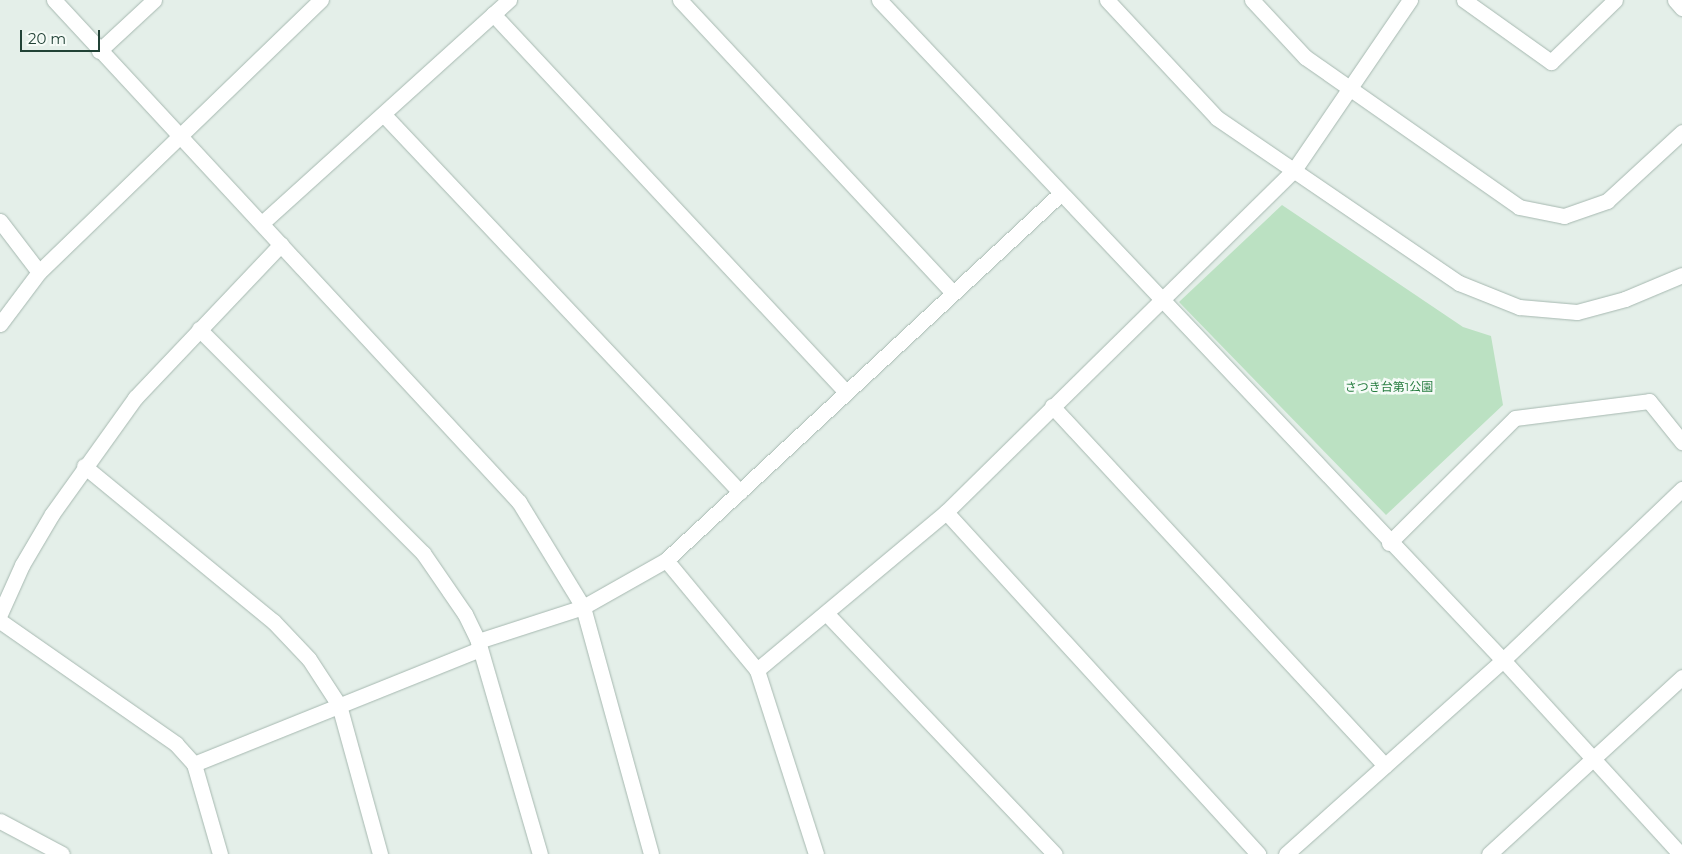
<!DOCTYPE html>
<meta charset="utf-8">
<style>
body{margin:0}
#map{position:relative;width:1682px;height:854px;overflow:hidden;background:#e4efe9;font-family:Montserrat,"Noto Sans JP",sans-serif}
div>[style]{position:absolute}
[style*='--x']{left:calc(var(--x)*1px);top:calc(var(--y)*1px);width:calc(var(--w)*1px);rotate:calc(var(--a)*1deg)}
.green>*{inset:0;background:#bbe1c2}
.roads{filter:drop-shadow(0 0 1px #a6b8b0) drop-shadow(0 0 1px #a6b8b0)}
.pedestrian>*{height:15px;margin:-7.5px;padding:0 7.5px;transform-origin:7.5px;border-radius:7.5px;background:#fff}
.minor>*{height:15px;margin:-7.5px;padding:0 7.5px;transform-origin:7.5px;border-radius:7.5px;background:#fff}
.tertiary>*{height:15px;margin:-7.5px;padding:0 7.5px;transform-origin:7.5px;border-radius:7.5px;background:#fff}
span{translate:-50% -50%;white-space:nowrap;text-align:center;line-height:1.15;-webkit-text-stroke:5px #f5fbf7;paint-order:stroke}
.park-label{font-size:12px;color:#277d40}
.scale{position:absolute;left:20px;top:30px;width:80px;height:22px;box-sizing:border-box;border:2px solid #214236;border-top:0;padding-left:6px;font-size:15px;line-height:18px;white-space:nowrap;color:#214236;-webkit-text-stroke:4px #f5fbf7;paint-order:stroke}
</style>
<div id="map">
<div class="green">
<i style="clip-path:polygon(1282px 205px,1463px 327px,1491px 336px,1503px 405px,1386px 515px,1179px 302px)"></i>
</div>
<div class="roads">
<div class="pedestrian">
<i style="--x:666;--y:560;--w:143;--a:50.4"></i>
<i style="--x:478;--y:641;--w:110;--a:-17.9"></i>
<i style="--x:1503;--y:660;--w:263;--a:47.6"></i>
</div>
<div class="minor">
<i style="--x:54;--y:0;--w:684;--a:47.19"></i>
<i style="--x:519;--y:502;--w:123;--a:58.6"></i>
<i style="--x:583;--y:607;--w:256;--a:74.6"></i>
<i style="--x:680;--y:0;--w:399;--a:47"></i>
<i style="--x:879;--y:0;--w:908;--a:46.61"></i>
<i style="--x:1252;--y:0;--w:78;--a:47.1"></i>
<i style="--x:1305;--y:57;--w:261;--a:35"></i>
<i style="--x:1519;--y:207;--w:46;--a:11.3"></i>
<i style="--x:1564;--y:216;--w:46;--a:-19.2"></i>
<i style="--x:1607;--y:201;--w:102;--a:-42.6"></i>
<i style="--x:1464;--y:0;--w:107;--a:35.5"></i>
<i style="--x:1551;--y:62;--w:89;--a:-44.1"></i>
<i style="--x:1675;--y:0;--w:11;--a:49"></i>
<i style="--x:493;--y:14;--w:517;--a:46.96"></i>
<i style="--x:99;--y:51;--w:75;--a:-42.8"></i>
<i style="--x:385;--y:116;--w:517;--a:46.65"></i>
<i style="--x:0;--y:221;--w:64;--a:52.6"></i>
<i style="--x:262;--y:223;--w:333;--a:-42.1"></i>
<i style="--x:199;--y:329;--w:317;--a:45"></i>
<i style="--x:423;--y:553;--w:74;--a:55.5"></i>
<i style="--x:465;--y:614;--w:30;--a:64"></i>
<i style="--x:478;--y:641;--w:222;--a:73.8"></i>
<i style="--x:1052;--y:406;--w:490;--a:47.2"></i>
<i style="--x:84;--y:466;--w:244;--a:39.4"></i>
<i style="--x:273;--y:621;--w:52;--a:46.5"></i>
<i style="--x:309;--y:659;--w:55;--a:56.9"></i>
<i style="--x:339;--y:705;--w:155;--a:74.6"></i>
<i style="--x:946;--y:512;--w:463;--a:47.6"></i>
<i style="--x:1389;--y:543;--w:177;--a:-44.8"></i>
<i style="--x:1515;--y:418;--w:135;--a:-7.2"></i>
<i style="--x:1649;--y:401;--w:53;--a:51.2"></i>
<i style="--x:583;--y:607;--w:95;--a:-29.5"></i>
<i style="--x:666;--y:560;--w:538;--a:-42.89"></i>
<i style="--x:826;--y:613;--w:332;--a:46.5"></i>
<i style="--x:0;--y:614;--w:54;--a:-65.8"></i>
<i style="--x:22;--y:565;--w:59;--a:-59.5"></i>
<i style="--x:52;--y:514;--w:143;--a:-54.4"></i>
<i style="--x:135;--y:398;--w:212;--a:-46.5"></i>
<i style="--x:0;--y:621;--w:215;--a:34.9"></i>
<i style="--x:176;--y:744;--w:27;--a:48"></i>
<i style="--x:194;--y:764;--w:94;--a:73.9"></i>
<i style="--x:194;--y:764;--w:308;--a:-21.9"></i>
<i style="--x:0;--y:821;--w:70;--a:28"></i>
<i style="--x:816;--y:854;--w:193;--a:-107.8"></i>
<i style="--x:757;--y:670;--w:246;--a:-39.9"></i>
<i style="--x:946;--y:512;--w:488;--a:-44.5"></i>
<i style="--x:1294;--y:170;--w:206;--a:-55.7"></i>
<i style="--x:1286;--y:854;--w:291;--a:-41.8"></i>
<i style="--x:1503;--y:660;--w:248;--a:-43.7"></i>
<i style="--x:1489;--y:854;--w:262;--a:-42.5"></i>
</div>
<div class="tertiary">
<i style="--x:1107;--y:0;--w:161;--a:47"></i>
<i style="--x:1217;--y:118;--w:293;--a:34.3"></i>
<i style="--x:1459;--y:283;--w:65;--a:21.8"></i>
<i style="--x:1519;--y:307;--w:58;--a:4.9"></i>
<i style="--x:1577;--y:312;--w:50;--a:-15.2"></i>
<i style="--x:1625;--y:299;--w:62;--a:-22.8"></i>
<i style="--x:0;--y:324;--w:65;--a:-53.1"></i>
<i style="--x:39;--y:272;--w:392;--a:-44"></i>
</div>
</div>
<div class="park-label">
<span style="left:1389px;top:387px">さつき台第1公園</span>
</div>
<div class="scale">20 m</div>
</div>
